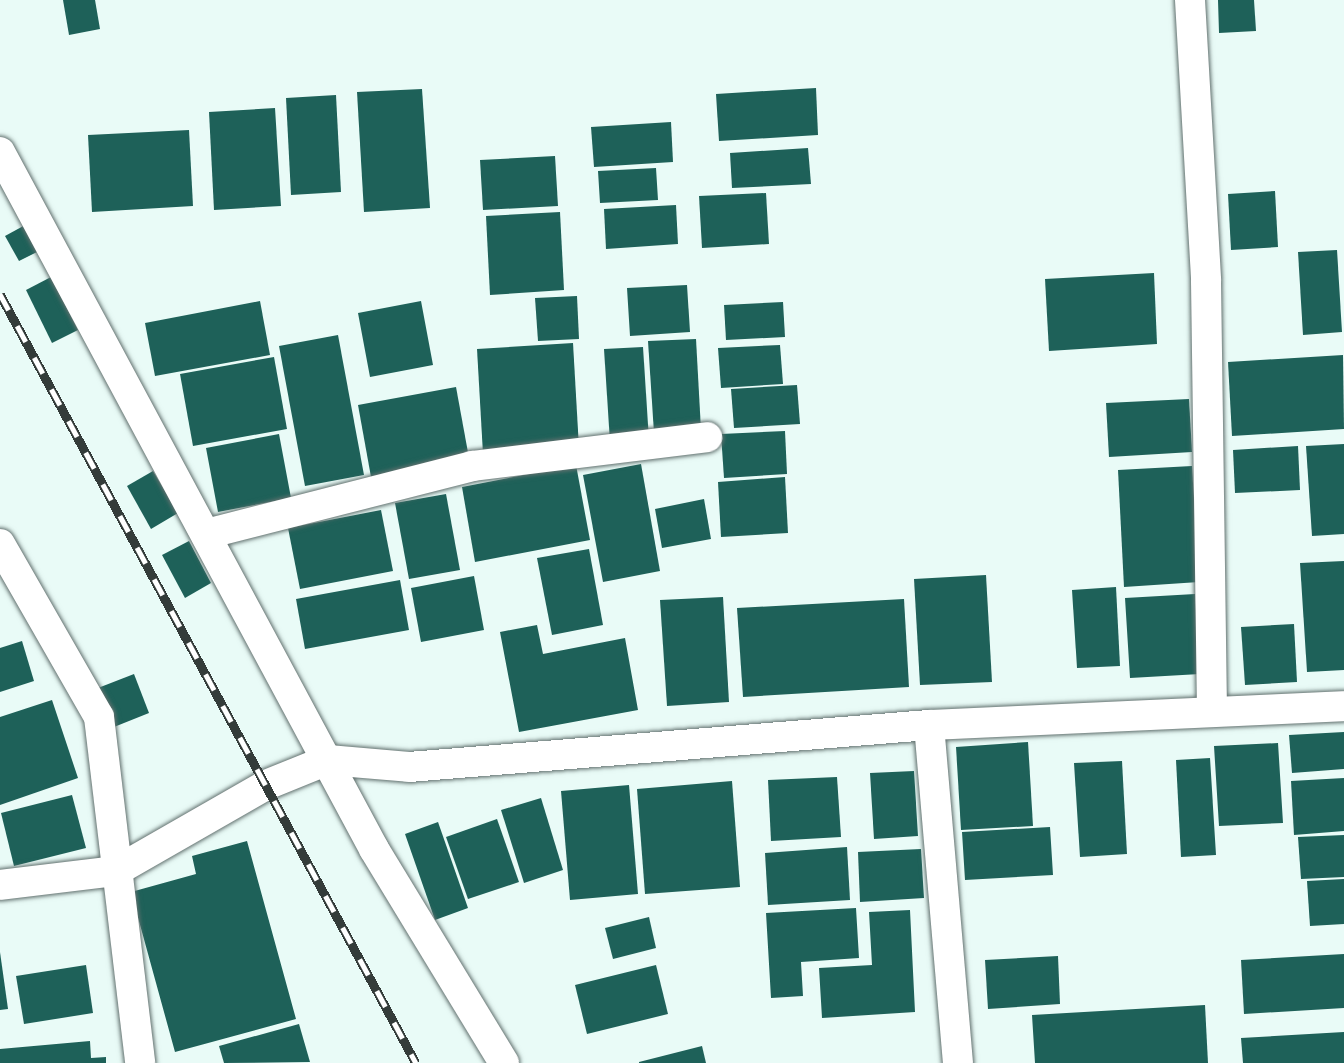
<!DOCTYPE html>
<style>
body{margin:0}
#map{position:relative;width:1344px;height:1063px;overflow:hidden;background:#e9fbf7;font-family:Poppins,sans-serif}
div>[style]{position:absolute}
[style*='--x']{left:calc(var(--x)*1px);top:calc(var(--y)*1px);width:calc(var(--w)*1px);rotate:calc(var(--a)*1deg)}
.building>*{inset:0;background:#1e6159}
.roads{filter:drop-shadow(0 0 2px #62716f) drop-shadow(0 0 2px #62716f)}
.minor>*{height:30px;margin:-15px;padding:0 15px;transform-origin:15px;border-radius:15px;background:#fff}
.rail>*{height:9px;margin-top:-4.5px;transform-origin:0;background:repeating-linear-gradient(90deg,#fff 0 18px,#343c3a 0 36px);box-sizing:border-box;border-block:2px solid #343c3a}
span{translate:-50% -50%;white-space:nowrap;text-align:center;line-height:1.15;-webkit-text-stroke:8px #fff;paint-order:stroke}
</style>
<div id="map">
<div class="building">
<i style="clip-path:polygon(63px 0,95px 0,100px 29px,69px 35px)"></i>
<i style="clip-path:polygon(1218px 0,1254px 0,1256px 31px,1219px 33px)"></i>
<i style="clip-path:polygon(816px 88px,818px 135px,719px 141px,716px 94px)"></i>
<i style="clip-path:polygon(422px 89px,430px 208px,364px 212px,357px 92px)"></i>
<i style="clip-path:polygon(336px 95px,341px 192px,291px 195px,286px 98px)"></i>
<i style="clip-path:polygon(275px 108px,281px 206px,214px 210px,209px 112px)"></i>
<i style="clip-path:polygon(671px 122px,673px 162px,594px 167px,591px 127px)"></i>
<i style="clip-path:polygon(189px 130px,193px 206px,92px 212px,88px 135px)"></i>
<i style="clip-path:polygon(808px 148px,811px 184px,732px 188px,730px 153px)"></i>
<i style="clip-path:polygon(555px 156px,558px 206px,483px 210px,480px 160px)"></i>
<i style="clip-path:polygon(656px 168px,658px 200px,600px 203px,598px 171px)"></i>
<i style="clip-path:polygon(1275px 191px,1278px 247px,1231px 250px,1228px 194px)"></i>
<i style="clip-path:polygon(766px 193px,769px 244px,702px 248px,699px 196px)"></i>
<i style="clip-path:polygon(676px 205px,678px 244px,606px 249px,604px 209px)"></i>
<i style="clip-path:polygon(560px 212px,564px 290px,490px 295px,486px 216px)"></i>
<i style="clip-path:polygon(27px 224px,41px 250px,19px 261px,5px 236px)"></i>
<i style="clip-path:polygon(1337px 250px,1342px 332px,1303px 335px,1298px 252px)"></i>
<i style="clip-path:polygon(1154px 273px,1157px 344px,1049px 351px,1045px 279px)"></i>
<i style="clip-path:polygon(51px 277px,78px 330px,52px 343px,26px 290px)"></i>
<i style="clip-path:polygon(687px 285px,690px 332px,630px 336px,627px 288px)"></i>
<i style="clip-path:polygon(577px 296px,579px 339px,538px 341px,535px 298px)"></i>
<i style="clip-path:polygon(260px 301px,270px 355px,155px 376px,145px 323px)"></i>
<i style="clip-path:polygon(421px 301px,433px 365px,370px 377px,358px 313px)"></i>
<i style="clip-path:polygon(783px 302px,785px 337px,726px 340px,724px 305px)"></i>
<i style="clip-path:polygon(338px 335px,364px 475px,305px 486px,279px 346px)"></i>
<i style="clip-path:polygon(696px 339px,701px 430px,654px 433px,648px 341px)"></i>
<i style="clip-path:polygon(573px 343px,579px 448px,483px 454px,477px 349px)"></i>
<i style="clip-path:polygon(780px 345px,783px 384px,721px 388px,718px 348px)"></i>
<i style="clip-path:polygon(643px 347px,649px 440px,610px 442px,604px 349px)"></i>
<i style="clip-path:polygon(1343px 355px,1344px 429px,1232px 436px,1228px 362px)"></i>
<i style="clip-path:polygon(274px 357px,287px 429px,193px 446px,180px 374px)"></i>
<i style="clip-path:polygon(797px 385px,800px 424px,734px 428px,731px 389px)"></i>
<i style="clip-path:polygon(456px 387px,469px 458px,371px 477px,358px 405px)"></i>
<i style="clip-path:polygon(1189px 399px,1192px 452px,1109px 457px,1106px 403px)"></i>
<i style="clip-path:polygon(785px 431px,787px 474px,724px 478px,721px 434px)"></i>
<i style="clip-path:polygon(279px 434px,291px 498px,218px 512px,206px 448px)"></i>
<i style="clip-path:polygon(1344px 444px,1344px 534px,1312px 536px,1306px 446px)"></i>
<i style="clip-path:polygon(1298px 446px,1300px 490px,1235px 493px,1233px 450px)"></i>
<i style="clip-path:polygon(641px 464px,660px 571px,603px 582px,583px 475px)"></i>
<i style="clip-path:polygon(576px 465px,590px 540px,475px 562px,462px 487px)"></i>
<i style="clip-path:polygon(1192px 466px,1199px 582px,1124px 587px,1118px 470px)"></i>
<i style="clip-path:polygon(153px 471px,178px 513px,151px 529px,127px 486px)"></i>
<i style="clip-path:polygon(785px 477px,788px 533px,721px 537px,718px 482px)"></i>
<i style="clip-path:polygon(446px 494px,460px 570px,409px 579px,395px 503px)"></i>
<i style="clip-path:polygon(704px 499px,711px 539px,662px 548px,655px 509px)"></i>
<i style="clip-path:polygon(381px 510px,393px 571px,300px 589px,288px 528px)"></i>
<i style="clip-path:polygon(189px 541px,211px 583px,185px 598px,162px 555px)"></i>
<i style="clip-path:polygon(589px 549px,603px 625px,552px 635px,537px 558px)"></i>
<i style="clip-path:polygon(1344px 561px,1344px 670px,1307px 672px,1300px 563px)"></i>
<i style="clip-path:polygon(986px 575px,992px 682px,920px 685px,914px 579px)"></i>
<i style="clip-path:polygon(474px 576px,484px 630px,421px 642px,411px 588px)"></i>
<i style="clip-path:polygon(400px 580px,409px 630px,305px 649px,296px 599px)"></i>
<i style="clip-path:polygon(1116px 587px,1120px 666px,1077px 668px,1072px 590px)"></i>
<i style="clip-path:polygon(1195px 594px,1200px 674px,1130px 678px,1125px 598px)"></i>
<i style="clip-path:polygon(723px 597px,729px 702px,667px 706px,660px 600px)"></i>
<i style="clip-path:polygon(904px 599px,909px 687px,743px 697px,737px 608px)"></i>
<i style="clip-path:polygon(1294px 624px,1297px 682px,1245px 685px,1241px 627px)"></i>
<i style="clip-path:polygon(537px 625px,543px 654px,625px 638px,638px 710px,519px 732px,500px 632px)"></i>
<i style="clip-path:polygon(22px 641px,34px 681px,0 692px,0 648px)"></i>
<i style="clip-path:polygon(134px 674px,149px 713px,114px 727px,98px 688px)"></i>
<i style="clip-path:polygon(52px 700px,78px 778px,0 805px,0 717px)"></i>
<i style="clip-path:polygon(1344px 732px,1344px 769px,1292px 773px,1289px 735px)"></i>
<i style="clip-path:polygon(1028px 742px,1033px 826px,961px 830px,956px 747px)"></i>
<i style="clip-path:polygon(1278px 743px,1283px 823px,1219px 826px,1214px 746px)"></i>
<i style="clip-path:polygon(1210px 758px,1216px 855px,1181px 857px,1176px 760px)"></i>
<i style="clip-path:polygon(1122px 761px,1127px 854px,1080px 857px,1074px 763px)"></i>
<i style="clip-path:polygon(914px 771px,918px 836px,874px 839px,870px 773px)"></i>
<i style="clip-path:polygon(837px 777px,841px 837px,771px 841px,768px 780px)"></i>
<i style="clip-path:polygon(1344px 778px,1344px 831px,1294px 835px,1291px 781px)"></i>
<i style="clip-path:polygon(732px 781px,740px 887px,645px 894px,637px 789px)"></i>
<i style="clip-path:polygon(629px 785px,638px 894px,570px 900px,561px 791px)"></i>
<i style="clip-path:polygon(72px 795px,86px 848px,14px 866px,1px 813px)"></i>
<i style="clip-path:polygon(541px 798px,563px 870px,524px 883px,501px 810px)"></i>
<i style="clip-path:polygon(497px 819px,519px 882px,468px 899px,446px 837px)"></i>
<i style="clip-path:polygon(438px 822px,468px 908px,435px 920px,405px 834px)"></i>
<i style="clip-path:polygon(1050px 827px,1053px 875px,965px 880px,962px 832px)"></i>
<i style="clip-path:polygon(1344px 835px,1344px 877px,1301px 879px,1298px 837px)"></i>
<i style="clip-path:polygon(247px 841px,296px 1019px,175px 1052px,131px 892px,196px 874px,192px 856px)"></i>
<i style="clip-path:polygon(847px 847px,850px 900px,768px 905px,765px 853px)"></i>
<i style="clip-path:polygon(921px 849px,924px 898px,860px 902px,858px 852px)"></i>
<i style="clip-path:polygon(1344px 879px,1344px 924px,1310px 926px,1307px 881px)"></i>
<i style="clip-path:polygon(856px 908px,859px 958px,801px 962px,803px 996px,771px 998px,766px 913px)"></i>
<i style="clip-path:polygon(910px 910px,915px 1012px,822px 1018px,819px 968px,872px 965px,869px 912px)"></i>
<i style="clip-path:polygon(649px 917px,656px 948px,613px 959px,605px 928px)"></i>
<i style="clip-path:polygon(0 952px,8px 1009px,0 1010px)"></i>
<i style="clip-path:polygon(1344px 954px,1344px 1008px,1244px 1014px,1241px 960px)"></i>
<i style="clip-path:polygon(1058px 956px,1060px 1004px,988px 1009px,985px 960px)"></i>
<i style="clip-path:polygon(86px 965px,93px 1013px,24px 1024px,16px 976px)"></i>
<i style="clip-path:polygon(656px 965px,668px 1014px,587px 1034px,575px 985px)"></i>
<i style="clip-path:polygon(1205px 1005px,1208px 1063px,1035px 1063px,1032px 1015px)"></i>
<i style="clip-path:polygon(299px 1024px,310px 1062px,224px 1063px,219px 1046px)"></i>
<i style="clip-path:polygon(1344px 1032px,1344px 1063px,1243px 1063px,1241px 1038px)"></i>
<i style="clip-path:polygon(90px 1041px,91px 1058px,106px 1057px,106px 1063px,0 1063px,0 1049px)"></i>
<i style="clip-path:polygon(702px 1046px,706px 1063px,639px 1063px,639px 1062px)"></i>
</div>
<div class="roads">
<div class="minor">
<i style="--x:1190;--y:0;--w:281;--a:86.7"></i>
<i style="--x:1206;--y:281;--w:431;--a:89.2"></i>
<i style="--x:0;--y:152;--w:791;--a:61.78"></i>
<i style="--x:374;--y:849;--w:250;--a:58.7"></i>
<i style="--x:206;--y:534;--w:275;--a:-14.3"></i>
<i style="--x:472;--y:466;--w:237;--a:-7"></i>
<i style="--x:0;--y:544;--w:199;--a:60.2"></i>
<i style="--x:99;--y:717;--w:348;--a:83.2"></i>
<i style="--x:929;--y:725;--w:339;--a:85.1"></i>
<i style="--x:0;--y:885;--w:117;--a:-6.9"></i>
<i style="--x:116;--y:871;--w:173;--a:-29.8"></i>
<i style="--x:266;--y:785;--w:67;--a:-22"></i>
<i style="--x:328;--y:760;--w:81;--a:4.9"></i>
<i style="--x:409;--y:767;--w:522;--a:-4.62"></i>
<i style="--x:929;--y:725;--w:415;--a:-2.6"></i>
</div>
</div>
<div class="rail">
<i style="--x:0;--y:294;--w:874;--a:61.59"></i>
</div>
</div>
